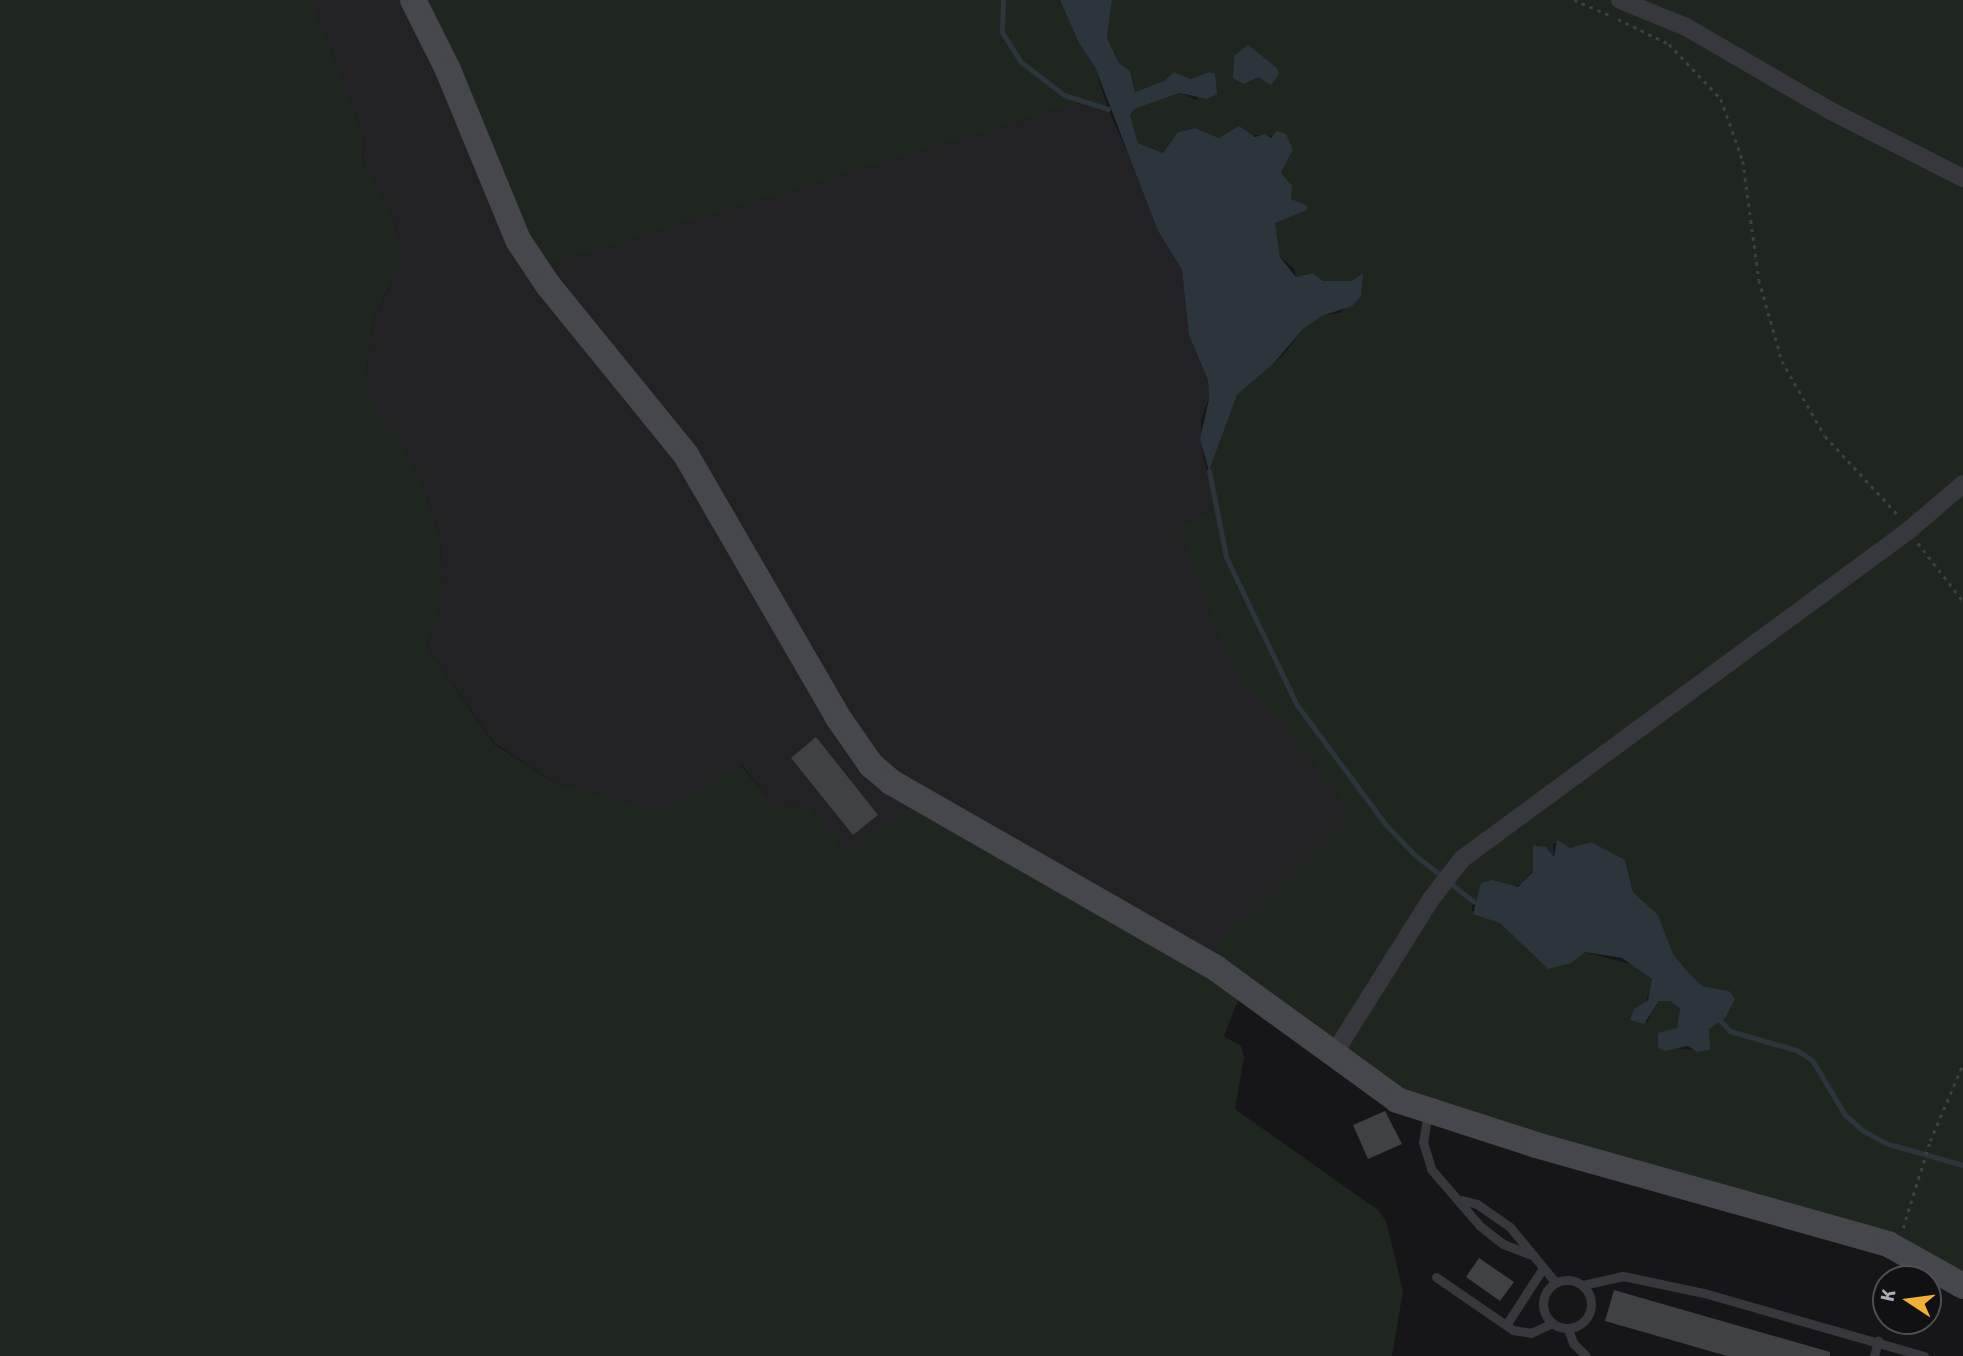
<!DOCTYPE html>
<style>
body{margin:0}
#map{position:relative;width:1963px;height:1356px;overflow:hidden;background:#161618;font-family:Signika,sans-serif}
div>[style]{position:absolute}
[style*='--x']{left:calc(var(--x)*1px);top:calc(var(--y)*1px);width:calc(var(--w)*1px);rotate:calc(var(--a)*1deg)}
.built>*{inset:0;background:#222225}
.green>*{inset:0;background:#1e261f}
.water>*{inset:0;background:#2c353c}
.stream>*{height:5px;margin:-2.5px;padding:0 2.5px;transform-origin:2.5px;border-radius:2.5px;background:#2c353c}
.building>*{inset:0;background:#404145}
.path>*{height:2.5px;margin-top:-1.25px;transform-origin:0;background:repeating-linear-gradient(90deg,#3d3f44 0 3.5px,transparent 0 8.5px)}
.lane>*{height:9px;margin:-4.5px;padding:0 4.5px;transform-origin:4.5px;border-radius:4.5px;background:#37383d}
.lane>.ring{margin:-4.5px;padding:0;box-sizing:content-box;background:none;border:9px solid #37383d;border-radius:50%}
.street>*{height:18px;margin:-9px;padding:0 9px;transform-origin:9px;border-radius:9px;background:#37383d}
.secondary>*{height:26px;margin:-13px;padding:0 13px;transform-origin:13px;border-radius:13px;background:#45474d}
span{translate:-50% -50%;white-space:nowrap;text-align:center;line-height:1.15;-webkit-text-stroke:7px #111113;paint-order:stroke}
.north{position:absolute;left:1872px;top:1265px;width:70px;height:70px;box-sizing:border-box;background:#111113;border:2px solid #4d4f55;border-radius:50%;rotate:283deg;font-size:19px;font-weight:700;line-height:28px;text-align:center;color:#a8adb8}
.north::after{content:'';display:block;margin:auto;width:24px;height:32px;background:#f2b134;clip-path:polygon(50% 0,100% 100%,50% 72%,0 100%)}
</style>
<div id="map">
<div class="built">
<i style="clip-path:polygon(312px 0,413px 0,537px 268px,1083px 102px,1108px 109px,1149px 200px,1158px 231px,1182px 270px,1191px 339px,1208px 380px,1209px 399px,1201px 420px,1203px 454px,1216px 508px,1178px 526px,1304px 750px,1352px 816px,1203px 960px,847px 853px,809px 807px,775px 806px,741px 764px,674px 807px,645px 807px,555px 783px,494px 743px,426px 647px,442px 598px,440px 539px,417px 471px,368px 395px,366px 372px,372px 323px,391px 284px,398px 242px,391px 211px,362px 162px,364px 138px)"></i>
</div>
<div class="green">
<i style="clip-path:polygon(evenodd,0 0,312px 0,364px 138px,362px 162px,391px 211px,398px 242px,398px 268px,372px 323px,366px 372px,369px 395px,417px 471px,440px 539px,442px 598px,426px 647px,494px 744px,555px 783px,645px 807px,674px 807px,740px 764px,775px 806px,809px 807px,847px 853px,922px 799px,1202px 960px,1352px 816px,1304px 750px,1243px 682px,1222px 642px,1178px 526px,1216px 508px,1209px 471px,1237px 395px,1283px 355px,1302px 330px,1322px 316px,1342px 312px,1362px 273px,1351px 281px,1323px 281px,1313px 273px,1296px 277px,1294px 269px,1280px 257px,1275px 223px,1307px 205px,1291px 199px,1281px 173px,1293px 150px,1288px 142px,1274px 136px,1249px 135px,1243px 129px,1219px 138px,1195px 128px,1178px 132px,1163px 153px,1138px 143px,1130px 115px,1134px 109px,1181px 93px,1196px 100px,1209px 72px,1191px 79px,1174px 72px,1164px 81px,1135px 92px,1130px 71px,1119px 63px,1107px 38px,1112px 0,1963px 0,1963px 1286px,1928px 1263px,1445px 1118px,1243px 988px,1224px 1036px,1241px 1046px,1244px 1057px,1235px 1109px,1378px 1210px,1386px 1221px,1403px 1291px,1392px 1356px,0 1356px,0 0,1590px 842px,1625px 860px,1633px 892px,1658px 915px,1673px 954px,1687px 971px,1702px 986px,1729px 991px,1732px 1005px,1726px 1017px,1709px 1028px,1707px 1051px,1674px 1048px,1670px 1032px,1677px 1028px,1680px 1009px,1670px 1001px,1659px 1001px,1647px 1022px,1631px 1014px,1645px 1004px,1652px 984px,1652px 979px,1631px 964px,1585px 952px,1565px 964px,1545px 966px,1500px 923px,1472px 911px,1472px 904px,1481px 897px,1481px 883px,1513px 888px,1523px 883px,1534px 869px,1536px 844px,1548px 849px,1554px 858px,1553px 843px,1570px 848px,1590px 842px)"></i>
<i style="clip-path:polygon(413px 0,1060px 0,1095px 67px,1108px 109px,1083px 102px,537px 268px)"></i>
</div>
<div class="water">
<i style="clip-path:polygon(1060px 0,1112px 0,1107px 38px,1119px 63px,1130px 71px,1135px 92px,1164px 81px,1174px 72px,1191px 79px,1209px 72px,1215px 74px,1217px 94px,1207px 99px,1180px 93px,1134px 109px,1130px 115px,1138px 143px,1163px 153px,1178px 132px,1195px 128px,1219px 138px,1239px 126px,1255px 137px,1265px 134px,1271px 138px,1277px 131px,1286px 134px,1293px 150px,1281px 173px,1292px 186px,1291px 199px,1307px 205px,1307px 210px,1275px 223px,1280px 257px,1296px 277px,1313px 273px,1323px 281px,1351px 281px,1363px 273px,1361px 296px,1352px 306px,1322px 316px,1302px 330px,1274px 363px,1237px 395px,1209px 471px,1200px 439px,1209px 399px,1208px 380px,1189px 335px,1182px 270px,1158px 231px,1095px 67px,1079px 43px)"></i>
<i style="clip-path:polygon(1248px 45px,1277px 68px,1279px 74px,1271px 85px,1258px 77px,1244px 84px,1233px 78px,1234px 56px)"></i>
<i style="clip-path:polygon(1557px 840px,1570px 848px,1591px 842px,1625px 860px,1633px 892px,1658px 915px,1673px 954px,1687px 971px,1702px 986px,1729px 991px,1735px 999px,1726px 1017px,1709px 1029px,1710px 1050px,1697px 1052px,1688px 1046px,1665px 1051px,1658px 1048px,1658px 1033px,1677px 1028px,1680px 1009px,1670px 1001px,1659px 1001px,1644px 1024px,1630px 1020px,1634px 1009px,1648px 1000px,1652px 979px,1622px 958px,1585px 952px,1571px 963px,1548px 969px,1500px 923px,1473px 914px,1481px 883px,1492px 880px,1518px 887px,1533px 872px,1533px 845px,1546px 847px,1554px 857px)"></i>
</div>
<div class="stream">
<i style="--x:1003;--y:0;--w:32;--a:92"></i>
<i style="--x:1002;--y:32;--w:36;--a:58"></i>
<i style="--x:1021;--y:62;--w:54;--a:37.5"></i>
<i style="--x:1064;--y:95;--w:46;--a:17.7"></i>
<i style="--x:1209;--y:471;--w:88;--a:78.8"></i>
<i style="--x:1226;--y:557;--w:164;--a:64.4"></i>
<i style="--x:1297;--y:705;--w:148;--a:53.5"></i>
<i style="--x:1385;--y:824;--w:43;--a:45.9"></i>
<i style="--x:1415;--y:855;--w:75;--a:38.5"></i>
<i style="--x:1720;--y:1020;--w:15;--a:48"></i>
<i style="--x:1730;--y:1031;--w:69;--a:16.1"></i>
<i style="--x:1796;--y:1050;--w:19;--a:32"></i>
<i style="--x:1812;--y:1060;--w:64;--a:59"></i>
<i style="--x:1845;--y:1115;--w:23;--a:41"></i>
<i style="--x:1862;--y:1130;--w:26;--a:29"></i>
<i style="--x:1885;--y:1143;--w:81;--a:15.8"></i>
</div>
<div class="building">
<i style="clip-path:polygon(816px 737px,878px 815px,853px 835px,791px 758px)"></i>
<i style="clip-path:polygon(1385px 1111px,1402px 1144px,1368px 1159px,1353px 1125px)"></i>
<i style="clip-path:polygon(1479px 1258px,1514px 1282px,1500px 1301px,1466px 1277px)"></i>
<i style="clip-path:polygon(1614px 1290px,1830px 1352px,1830px 1356px,1727px 1356px,1605px 1321px)"></i>
</div>
<div class="path">
<i style="--x:1574;--y:0;--w:38;--a:23"></i>
<i style="--x:1618;--y:19;--w:57;--a:26.1"></i>
<i style="--x:1669;--y:44;--w:76;--a:46.6"></i>
<i style="--x:1721;--y:99;--w:66;--a:70.5"></i>
<i style="--x:1743;--y:161;--w:120;--a:82.3"></i>
<i style="--x:1759;--y:280;--w:84;--a:74.1"></i>
<i style="--x:1782;--y:361;--w:86;--a:60.2"></i>
<i style="--x:1825;--y:436;--w:110;--a:47.2"></i>
<i style="--x:1918;--y:543;--w:73;--a:52.2"></i>
<i style="--x:1903;--y:1228;--w:91;--a:-72.8"></i>
<i style="--x:1930;--y:1141;--w:84;--a:-66.8"></i>
</div>
<div class="lane">
<i style="--x:1428;--y:1111;--w:31;--a:99"></i>
<i style="--x:1423;--y:1142;--w:28;--a:73"></i>
<i style="--x:1431;--y:1169;--w:75;--a:49.3"></i>
<i style="--x:1480;--y:1226;--w:29;--a:38"></i>
<i style="--x:1503;--y:1244;--w:33;--a:21"></i>
<i style="--x:1462;--y:1200;--w:16;--a:15"></i>
<i style="--x:1477;--y:1204;--w:40;--a:34.9"></i>
<i style="--x:1510;--y:1227;--w:72;--a:50.6"></i>
<i style="--x:1436;--y:1277;--w:93;--a:34.5"></i>
<i style="--x:1513;--y:1330;--w:18;--a:9"></i>
<i style="--x:1531;--y:1333;--w:23;--a:-25"></i>
<i class="ring" style="left:1543px;top:1280px;width:39px;height:39px"></i>
<i style="--x:1583;--y:1285;--w:41;--a:-12.7"></i>
<i style="--x:1623;--y:1276;--w:83;--a:11.9"></i>
<i style="--x:1704;--y:1293;--w:229;--a:16"></i>
<i style="--x:1506;--y:1325;--w:68;--a:-57"></i>
<i style="--x:1568;--y:1329;--w:15;--a:70"></i>
<i style="--x:1573;--y:1343;--w:18;--a:45"></i>
<i style="--x:1874;--y:1356;--w:16;--a:-75"></i>
</div>
<div class="street">
<i style="--x:1620;--y:0;--w:71;--a:22.2"></i>
<i style="--x:1686;--y:27;--w:165;--a:30.1"></i>
<i style="--x:1829;--y:110;--w:150;--a:26.9"></i>
<i style="--x:1335;--y:1052;--w:181;--a:-57.9"></i>
<i style="--x:1431;--y:899;--w:51;--a:-52.2"></i>
<i style="--x:1462;--y:859;--w:554;--a:-36.33"></i>
<i style="--x:1908;--y:531;--w:72;--a:-40.5"></i>
</div>
<div class="secondary">
<i style="--x:413;--y:0;--w:78;--a:63.4"></i>
<i style="--x:448;--y:70;--w:184;--a:67.6"></i>
<i style="--x:518;--y:240;--w:54;--a:56.3"></i>
<i style="--x:548;--y:285;--w:219;--a:50.9"></i>
<i style="--x:686;--y:455;--w:302;--a:59.9"></i>
<i style="--x:837;--y:716;--w:60;--a:55.2"></i>
<i style="--x:871;--y:765;--w:26;--a:40"></i>
<i style="--x:891;--y:782;--w:376;--a:29.8"></i>
<i style="--x:1217;--y:969;--w:223;--a:36"></i>
<i style="--x:1397;--y:1100;--w:146;--a:17.9"></i>
<i style="--x:1536;--y:1145;--w:366;--a:15.7"></i>
<i style="--x:1888;--y:1244;--w:86;--a:29.2"></i>
</div>
<div class="north">K</div>
</div>
